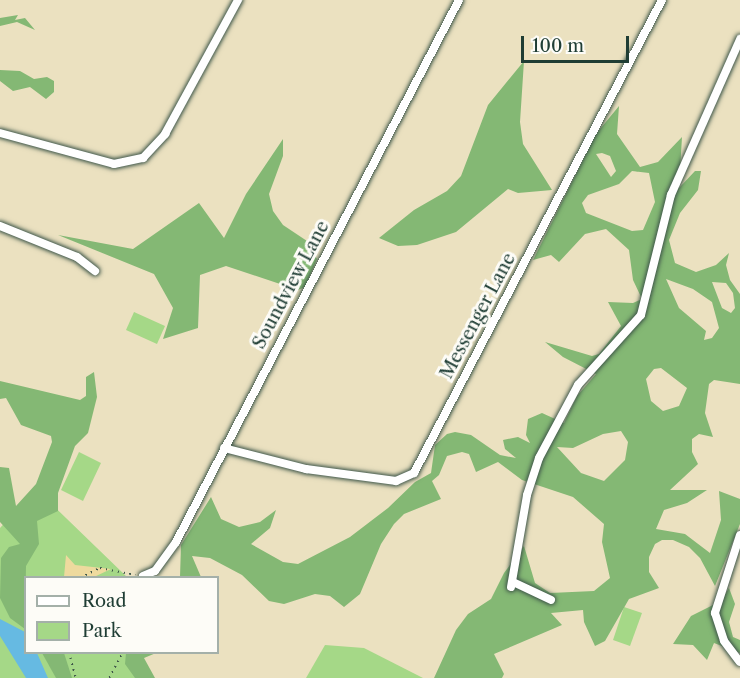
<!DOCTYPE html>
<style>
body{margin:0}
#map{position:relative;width:740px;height:678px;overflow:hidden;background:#ebe1c0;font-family:"Libre Caslon Text",serif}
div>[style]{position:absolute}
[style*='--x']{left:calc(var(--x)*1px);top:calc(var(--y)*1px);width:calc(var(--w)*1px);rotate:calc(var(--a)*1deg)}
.green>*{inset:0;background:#a5d887}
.forest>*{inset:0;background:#84b874}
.sand>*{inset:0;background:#eeda9e}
.water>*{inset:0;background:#66bae2}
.path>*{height:1.5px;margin-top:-0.75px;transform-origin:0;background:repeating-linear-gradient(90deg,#3e5649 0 1.5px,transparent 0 6px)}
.roads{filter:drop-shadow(0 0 2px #3e5649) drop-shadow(0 0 2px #3e5649)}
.minor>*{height:8px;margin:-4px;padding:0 4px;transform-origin:4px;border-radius:4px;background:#fff}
span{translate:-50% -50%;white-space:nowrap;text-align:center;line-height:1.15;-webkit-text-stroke:6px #fdfcf7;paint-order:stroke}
.street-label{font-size:18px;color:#1f3d34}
.legend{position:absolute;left:24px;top:576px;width:195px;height:78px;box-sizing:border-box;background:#fdfcf7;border:2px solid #a4b0a9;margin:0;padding:8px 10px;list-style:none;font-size:18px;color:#1f3d34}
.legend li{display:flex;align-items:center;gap:12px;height:30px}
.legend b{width:30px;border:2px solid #a4b0a9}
.scale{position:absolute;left:521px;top:36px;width:108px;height:27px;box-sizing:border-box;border:3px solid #1f3d34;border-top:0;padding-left:8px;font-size:18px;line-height:21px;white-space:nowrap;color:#1f3d34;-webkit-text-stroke:4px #fdfcf7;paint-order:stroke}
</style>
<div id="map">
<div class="green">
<i style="clip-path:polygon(134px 312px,165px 326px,157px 344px,126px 330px)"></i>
<i style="clip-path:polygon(79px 452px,101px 463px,83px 501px,61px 490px)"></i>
<i style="clip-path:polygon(36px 489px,127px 577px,26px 578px,26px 652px,134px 653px,138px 678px,0 678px,0 528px)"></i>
<i style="clip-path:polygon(624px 607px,642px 613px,630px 646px,613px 640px)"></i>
<i style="clip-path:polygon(325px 645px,364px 648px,423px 678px,306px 678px)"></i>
</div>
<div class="forest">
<i style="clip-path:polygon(18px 15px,15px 20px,25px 18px,35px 30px,17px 22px,0 26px,0 18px)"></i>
<i style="clip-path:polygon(524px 61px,520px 122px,523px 144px,552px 190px,518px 193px,508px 189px,456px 232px,417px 245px,398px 246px,379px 238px,414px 210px,447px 191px,461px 176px,488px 105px)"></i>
<i style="clip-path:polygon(0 70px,20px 71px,34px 79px,47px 77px,54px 81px,54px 92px,46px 99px,30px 87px,13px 91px,0 81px)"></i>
<i style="clip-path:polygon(evenodd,619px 106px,617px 134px,640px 167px,658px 162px,682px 137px,679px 188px,695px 171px,701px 171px,698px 190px,680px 213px,669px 240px,675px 263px,696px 272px,716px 265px,729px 253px,726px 265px,730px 280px,740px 294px,740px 384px,714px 380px,709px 384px,705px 413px,713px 437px,699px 434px,692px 439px,692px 452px,698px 464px,670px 490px,707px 490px,687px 503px,664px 510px,656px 529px,685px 534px,710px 553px,721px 520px,719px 491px,740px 499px,740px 524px,715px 586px,700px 558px,689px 547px,673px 540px,662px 540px,655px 544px,649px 557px,649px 572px,659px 588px,629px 599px,605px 641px,595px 646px,584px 622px,583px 610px,551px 613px,562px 625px,494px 654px,504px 674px,502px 678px,434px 678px,456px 630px,468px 614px,491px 599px,504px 573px,524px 546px,535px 583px,550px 593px,594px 591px,610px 578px,602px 542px,604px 524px,573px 497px,522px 480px,498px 462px,476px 472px,469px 454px,462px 452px,447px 456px,439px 475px,432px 481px,441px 499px,404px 514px,394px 524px,381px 544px,360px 594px,344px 607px,330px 596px,315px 594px,284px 604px,269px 601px,242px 575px,210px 558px,192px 556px,201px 577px,180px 577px,181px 545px,211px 497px,221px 519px,239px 527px,260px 522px,276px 510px,270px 528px,251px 544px,283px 562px,298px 564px,350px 537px,388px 508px,415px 482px,431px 473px,435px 445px,447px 434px,455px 432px,471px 435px,500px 455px,516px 458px,505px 449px,503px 440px,518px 437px,530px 443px,526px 435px,528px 419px,542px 413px,564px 423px,577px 396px,596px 374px,563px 357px,545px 342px,592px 356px,599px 354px,621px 326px,608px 302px,633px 303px,642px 299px,633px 280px,629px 250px,606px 229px,585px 234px,559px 262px,551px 255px,533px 260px,596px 134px,619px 106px,602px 153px,610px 156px,616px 171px,611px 177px,596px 154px,602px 153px,619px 106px,632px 171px,649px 173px,655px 202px,643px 230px,632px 231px,586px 213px,582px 203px,588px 195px,619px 184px,632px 171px,619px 106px,666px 279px,693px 289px,712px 302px,719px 328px,712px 338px,704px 340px,706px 331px,679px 308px,666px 279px,619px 106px,712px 282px,726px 283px,733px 293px,735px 308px,731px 313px,722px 308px,712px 282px,619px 106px,661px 368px,687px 388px,679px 406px,663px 411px,651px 401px,646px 379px,654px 369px,661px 368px,619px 106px,621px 431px,628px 442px,625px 460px,604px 481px,581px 473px,557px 447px,573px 448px,603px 434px,621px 431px)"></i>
<i style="clip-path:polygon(283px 139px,283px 156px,269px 194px,273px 211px,283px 225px,307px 241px,317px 259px,305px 287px,298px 290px,226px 266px,200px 275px,198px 328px,163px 339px,173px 308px,154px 274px,58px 235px,133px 249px,199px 203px,224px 238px,246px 194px)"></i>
<i style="clip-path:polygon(94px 372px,97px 397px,88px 433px,75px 446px,58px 493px,58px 511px,37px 521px,39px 544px,26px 566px,25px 629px,10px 618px,0 598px,1px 558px,9px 547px,20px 544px,0 522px,0 467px,9px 468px,16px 506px,36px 484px,52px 442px,51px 436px,21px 425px,6px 398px,0 399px,0 381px,80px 400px,86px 396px,86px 377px)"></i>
<i style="clip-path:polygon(729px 588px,735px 604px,729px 622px,733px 637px,740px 640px,740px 653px,714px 643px,707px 660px,693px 645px,673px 644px,691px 616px,721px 601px)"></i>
<i style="clip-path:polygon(42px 653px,64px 653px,72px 678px,56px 678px)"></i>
<i style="clip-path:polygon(126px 653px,156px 653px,144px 658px,155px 678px,135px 678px,125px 664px)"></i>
</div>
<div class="sand">
<i style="clip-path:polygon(66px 555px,75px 565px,111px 569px,94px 577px,64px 577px)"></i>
</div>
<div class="water">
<i style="clip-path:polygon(0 619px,25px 632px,26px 652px,37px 653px,48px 678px,26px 678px,0 636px)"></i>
</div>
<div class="path">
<i style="--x:80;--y:578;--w:22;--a:-27"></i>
<i style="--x:100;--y:568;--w:36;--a:11"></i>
<i style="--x:69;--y:652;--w:27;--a:75"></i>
<i style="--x:109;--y:678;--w:30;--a:-62"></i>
</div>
<div class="roads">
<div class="minor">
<i style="--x:0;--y:133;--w:118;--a:15.2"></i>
<i style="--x:114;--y:164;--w:30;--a:-12"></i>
<i style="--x:143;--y:158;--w:33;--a:-47"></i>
<i style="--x:165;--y:134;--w:153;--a:-61.4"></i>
<i style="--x:0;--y:226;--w:83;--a:21.9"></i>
<i style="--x:77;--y:257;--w:23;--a:38"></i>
<i style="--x:224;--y:448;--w:85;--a:14.4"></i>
<i style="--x:306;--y:469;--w:91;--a:7.6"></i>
<i style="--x:396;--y:481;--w:20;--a:-24"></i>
<i style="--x:414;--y:473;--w:534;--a:-62.33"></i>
<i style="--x:740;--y:535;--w:82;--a:107.8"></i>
<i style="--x:715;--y:613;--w:29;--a:72"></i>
<i style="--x:724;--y:641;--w:26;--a:53"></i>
<i style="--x:143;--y:576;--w:13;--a:-23"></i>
<i style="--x:155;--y:571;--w:36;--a:-54"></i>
<i style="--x:176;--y:542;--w:611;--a:-62.43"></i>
<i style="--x:513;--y:582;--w:42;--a:25.3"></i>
<i style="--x:511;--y:587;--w:93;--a:-80.1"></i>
<i style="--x:527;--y:495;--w:39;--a:-72"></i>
<i style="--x:539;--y:458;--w:83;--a:-61.9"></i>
<i style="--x:578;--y:385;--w:94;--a:-48"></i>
<i style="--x:641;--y:315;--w:124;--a:-76"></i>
<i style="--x:671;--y:195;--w:171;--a:-66.1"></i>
</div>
</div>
<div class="street-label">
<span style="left:291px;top:285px;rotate:-62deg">Soundview Lane</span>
<span style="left:478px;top:316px;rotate:-62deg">Messenger Lane</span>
</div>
<ul class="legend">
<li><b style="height:8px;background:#fff"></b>Road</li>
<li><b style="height:16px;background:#a5d887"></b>Park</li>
</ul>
<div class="scale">100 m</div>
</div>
